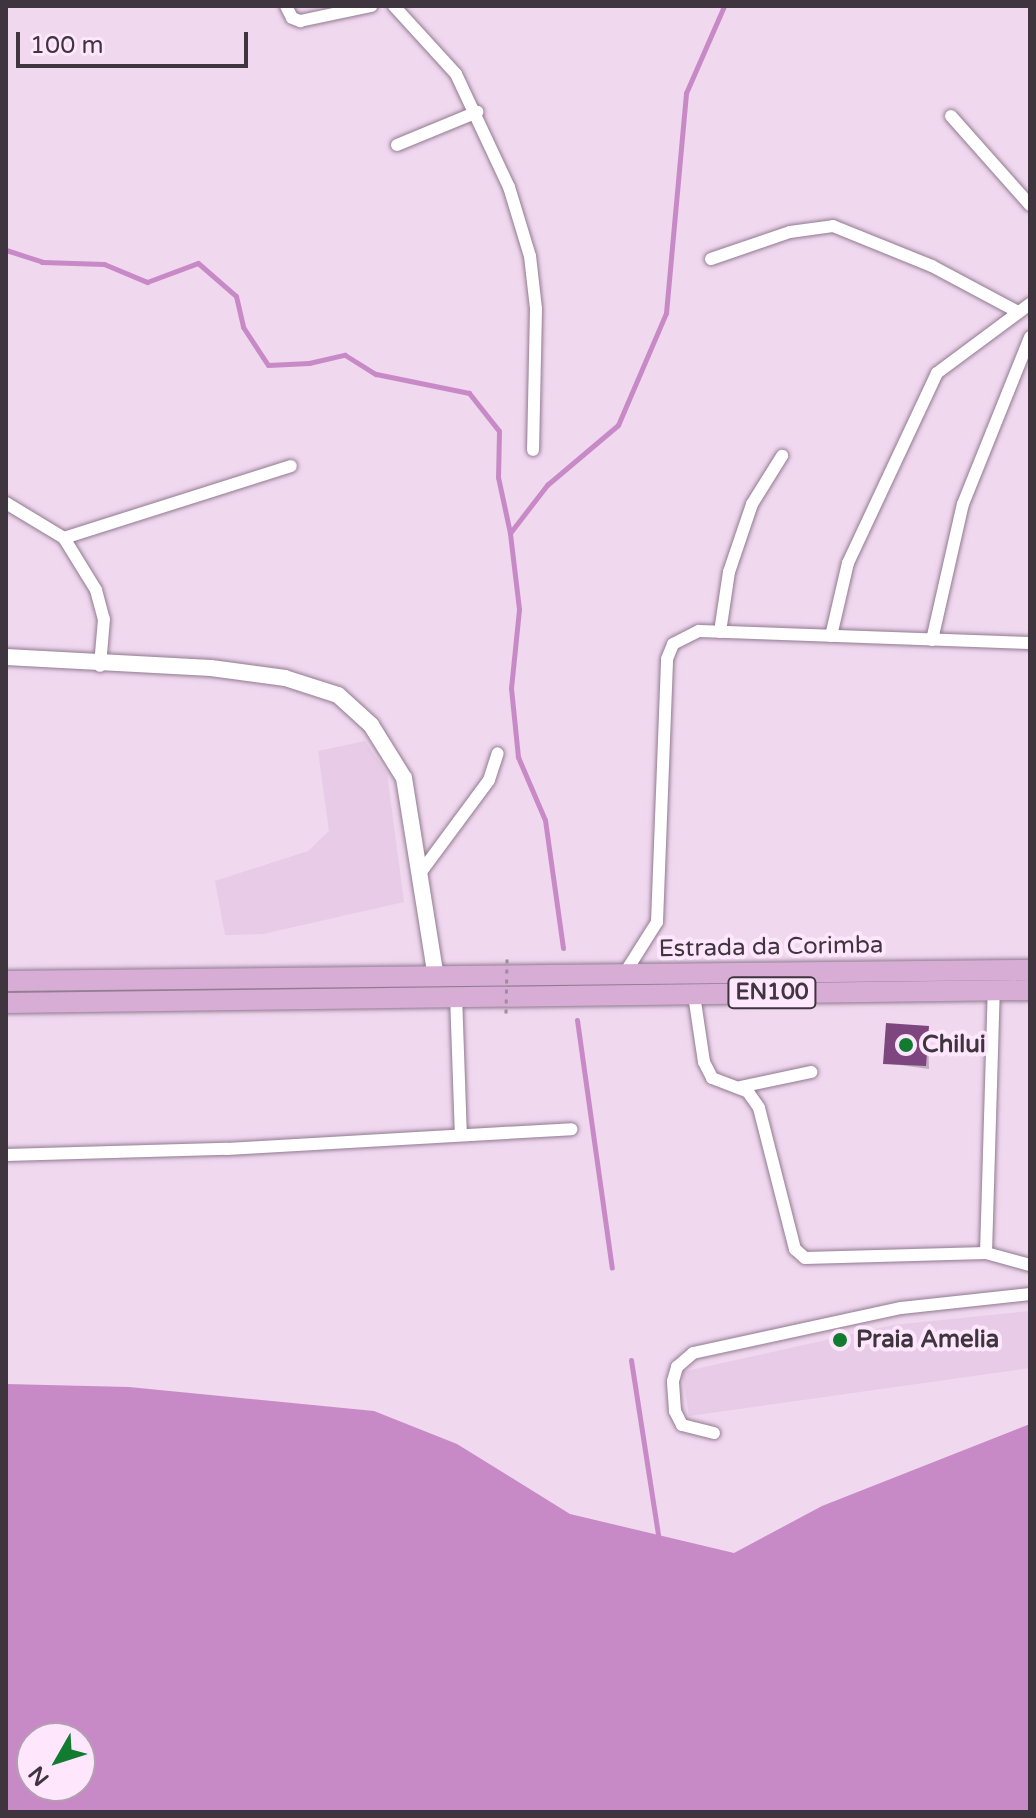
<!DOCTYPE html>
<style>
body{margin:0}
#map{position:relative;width:1036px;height:1818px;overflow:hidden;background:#f0d8ef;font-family:"Varela Round",sans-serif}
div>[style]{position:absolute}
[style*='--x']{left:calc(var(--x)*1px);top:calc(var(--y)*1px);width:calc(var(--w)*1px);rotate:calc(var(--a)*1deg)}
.built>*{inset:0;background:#e8cbe7}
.water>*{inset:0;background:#c88ac6}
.shadow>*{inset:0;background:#0003}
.stream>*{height:5px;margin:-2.5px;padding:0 2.5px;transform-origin:2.5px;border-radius:2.5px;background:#c88ac6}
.building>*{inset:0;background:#7e467e}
.roads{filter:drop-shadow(0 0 2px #917b90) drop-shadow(0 0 2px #917b90)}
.minor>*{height:12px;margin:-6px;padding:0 6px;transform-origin:6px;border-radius:6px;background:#fff}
.tertiary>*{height:16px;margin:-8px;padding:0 8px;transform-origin:8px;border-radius:8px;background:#fff}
.primary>*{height:20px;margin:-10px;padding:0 10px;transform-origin:10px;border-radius:10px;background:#d7add6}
.path-bridge>*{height:3px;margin-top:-1.5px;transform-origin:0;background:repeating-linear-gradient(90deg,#9d8c9c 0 4px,transparent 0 10px)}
.dots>*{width:22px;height:22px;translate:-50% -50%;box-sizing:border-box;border:4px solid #fee6fc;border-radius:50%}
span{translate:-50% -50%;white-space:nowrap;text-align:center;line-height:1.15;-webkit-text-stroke:8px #fee6fc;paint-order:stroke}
.shield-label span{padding:2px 6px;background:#fee6fc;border:2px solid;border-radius:6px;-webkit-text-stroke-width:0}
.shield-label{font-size:22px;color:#3f353e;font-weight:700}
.street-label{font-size:24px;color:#3f353e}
.poi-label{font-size:24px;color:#3f353e;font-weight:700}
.left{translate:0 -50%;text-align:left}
.frame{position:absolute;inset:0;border:8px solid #3f353e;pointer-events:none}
.north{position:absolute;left:16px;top:1722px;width:80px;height:80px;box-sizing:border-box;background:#fee6fc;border:2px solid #b29fb0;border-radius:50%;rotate:231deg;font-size:22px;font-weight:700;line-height:32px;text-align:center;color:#3f353e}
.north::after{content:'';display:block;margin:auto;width:28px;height:36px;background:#117b30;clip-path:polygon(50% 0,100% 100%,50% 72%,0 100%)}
.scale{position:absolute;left:16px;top:32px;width:232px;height:36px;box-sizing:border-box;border:4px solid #3f353e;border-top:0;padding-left:10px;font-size:24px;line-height:28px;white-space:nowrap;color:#3f353e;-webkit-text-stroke:6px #fee6fc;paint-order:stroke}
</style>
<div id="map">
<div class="built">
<i style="clip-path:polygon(365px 741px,387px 773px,404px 902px,263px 934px,225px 935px,215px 881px,308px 851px,329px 831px,318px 751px)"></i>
<i style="clip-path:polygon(1030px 1311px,1030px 1368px,689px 1416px,682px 1372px,893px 1325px)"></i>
</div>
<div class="water">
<i style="clip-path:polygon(evenodd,6px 1384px,129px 1387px,374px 1411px,457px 1444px,570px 1514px,734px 1553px,822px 1506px,1030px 1424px,1030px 1812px,6px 1812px,6px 1384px,32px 1738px,80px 1738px,80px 1786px,32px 1786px,32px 1738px)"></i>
</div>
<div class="shadow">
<i style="clip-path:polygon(928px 1028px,929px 1069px,885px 1063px)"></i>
</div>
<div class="stream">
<i style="--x:6;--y:250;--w:38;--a:18"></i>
<i style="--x:42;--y:262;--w:62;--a:1.8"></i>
<i style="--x:104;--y:264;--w:47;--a:22.7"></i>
<i style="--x:147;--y:282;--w:54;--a:-20.4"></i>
<i style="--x:198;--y:263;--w:50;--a:41"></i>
<i style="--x:236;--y:296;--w:32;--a:77"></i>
<i style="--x:243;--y:327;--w:45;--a:56.7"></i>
<i style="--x:268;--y:365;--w:41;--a:-2.8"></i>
<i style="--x:309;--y:363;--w:37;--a:-13"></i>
<i style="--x:345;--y:355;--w:36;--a:32"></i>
<i style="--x:376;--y:374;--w:95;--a:11.5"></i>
<i style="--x:469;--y:393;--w:48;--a:51.7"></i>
<i style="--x:499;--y:431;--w:46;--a:91.2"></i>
<i style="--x:498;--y:477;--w:57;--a:77.9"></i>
<i style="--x:563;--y:948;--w:129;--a:-98"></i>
<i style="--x:545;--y:820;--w:69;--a:-113.2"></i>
<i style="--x:518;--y:757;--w:69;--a:-95.8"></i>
<i style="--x:511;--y:688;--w:79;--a:-84.2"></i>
<i style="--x:519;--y:609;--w:77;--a:-96.8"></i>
<i style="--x:510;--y:533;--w:61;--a:-52.4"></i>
<i style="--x:547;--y:485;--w:93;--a:-40.2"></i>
<i style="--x:618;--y:425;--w:122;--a:-66.8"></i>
<i style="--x:666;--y:313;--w:221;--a:-84.8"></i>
<i style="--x:686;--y:93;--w:95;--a:-66.4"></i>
<i style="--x:577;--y:1020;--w:250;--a:82"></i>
<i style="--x:631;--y:1360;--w:177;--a:81.2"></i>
</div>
<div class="building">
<i style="clip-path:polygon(886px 1023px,929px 1026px,926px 1066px,883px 1064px)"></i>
</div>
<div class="roads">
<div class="minor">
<i style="--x:286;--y:6;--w:13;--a:63"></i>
<i style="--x:292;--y:18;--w:9;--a:21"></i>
<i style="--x:300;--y:21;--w:73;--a:-11.9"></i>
<i style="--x:394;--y:6;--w:92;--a:47.6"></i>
<i style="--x:456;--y:74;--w:125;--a:64.9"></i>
<i style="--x:509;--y:187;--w:72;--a:73.1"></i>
<i style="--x:530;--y:256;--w:53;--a:83.5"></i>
<i style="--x:536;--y:309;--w:141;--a:91.2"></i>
<i style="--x:951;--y:116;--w:119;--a:48.4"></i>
<i style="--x:397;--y:145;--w:87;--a:-22.4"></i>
<i style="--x:711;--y:259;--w:83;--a:-18.9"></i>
<i style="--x:790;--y:232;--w:43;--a:-7.9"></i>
<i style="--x:833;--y:226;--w:107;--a:22"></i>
<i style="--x:932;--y:266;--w:98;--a:28.1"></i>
<i style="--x:6;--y:503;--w:68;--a:31.1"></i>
<i style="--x:64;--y:538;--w:61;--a:58.4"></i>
<i style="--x:96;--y:590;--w:30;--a:75"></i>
<i style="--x:104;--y:619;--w:47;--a:94.9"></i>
<i style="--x:64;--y:538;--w:238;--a:-17.6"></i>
<i style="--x:720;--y:632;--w:61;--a:-81.5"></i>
<i style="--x:729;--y:572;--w:72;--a:-71.3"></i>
<i style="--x:752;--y:504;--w:57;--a:-58"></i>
<i style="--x:831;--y:636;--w:75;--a:-76.9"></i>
<i style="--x:848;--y:563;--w:210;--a:-64.9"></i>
<i style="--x:937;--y:373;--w:116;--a:-36.6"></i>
<i style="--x:932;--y:640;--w:139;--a:-77.2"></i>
<i style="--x:963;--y:504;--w:180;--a:-68.1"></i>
<i style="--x:421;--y:872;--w:114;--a:-53.5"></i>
<i style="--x:489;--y:780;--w:28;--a:-72"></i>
<i style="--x:623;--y:976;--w:64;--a:-57.8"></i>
<i style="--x:657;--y:922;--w:263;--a:-87.8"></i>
<i style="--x:667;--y:659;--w:16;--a:-68"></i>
<i style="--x:673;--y:644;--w:29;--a:-27"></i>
<i style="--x:699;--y:631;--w:331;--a:2.1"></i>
<i style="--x:456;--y:995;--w:140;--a:88"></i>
<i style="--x:694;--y:995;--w:68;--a:81.5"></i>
<i style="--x:704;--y:1062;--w:18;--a:63"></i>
<i style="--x:712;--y:1078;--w:39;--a:21"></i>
<i style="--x:748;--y:1092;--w:19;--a:55"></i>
<i style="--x:759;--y:1108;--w:146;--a:75.7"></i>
<i style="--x:795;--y:1249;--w:13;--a:42"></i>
<i style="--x:805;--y:1258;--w:181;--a:-1.6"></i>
<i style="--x:986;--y:1253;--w:46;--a:15.3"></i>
<i style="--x:740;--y:1087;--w:73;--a:-11.9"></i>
<i style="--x:6;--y:1155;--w:221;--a:-1.6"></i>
<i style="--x:227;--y:1149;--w:345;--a:-3.3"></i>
<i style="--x:986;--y:1253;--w:263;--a:-88.3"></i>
<i style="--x:714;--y:1433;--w:33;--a:-166"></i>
<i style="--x:682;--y:1425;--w:16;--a:-117"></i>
<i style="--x:675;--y:1411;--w:30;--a:-94"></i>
<i style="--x:673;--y:1381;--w:15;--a:-74"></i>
<i style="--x:677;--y:1367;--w:21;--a:-41"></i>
<i style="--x:693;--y:1353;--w:213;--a:-12.2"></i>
<i style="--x:901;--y:1308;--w:130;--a:-6.2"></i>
</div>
<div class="tertiary">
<i style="--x:6;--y:657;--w:205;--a:3.1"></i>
<i style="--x:211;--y:668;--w:75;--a:7.7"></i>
<i style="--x:285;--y:678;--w:56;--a:17.8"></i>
<i style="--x:338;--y:695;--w:45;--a:42.3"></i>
<i style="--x:371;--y:725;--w:62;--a:58.1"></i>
<i style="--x:404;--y:778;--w:202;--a:80.9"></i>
</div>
<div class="primary">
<i style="--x:6;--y:981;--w:1024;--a:-0.62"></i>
<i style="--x:6;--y:1003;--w:1024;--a:-0.73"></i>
</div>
</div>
<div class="path-bridge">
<i style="--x:506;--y:1013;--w:54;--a:-88.9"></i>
</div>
<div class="dots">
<i style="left:906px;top:1045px;background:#117b30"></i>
<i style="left:840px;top:1340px;background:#117b30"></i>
</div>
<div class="shield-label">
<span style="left:772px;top:993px">EN100</span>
</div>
<div class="street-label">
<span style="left:771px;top:947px;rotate:-1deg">Estrada da Corimba</span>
</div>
<div class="poi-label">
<span class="left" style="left:922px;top:1045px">Chilui</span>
<span class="left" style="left:856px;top:1340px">Praia Amelia</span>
</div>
<div class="frame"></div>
<div class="north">N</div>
<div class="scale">100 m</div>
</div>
